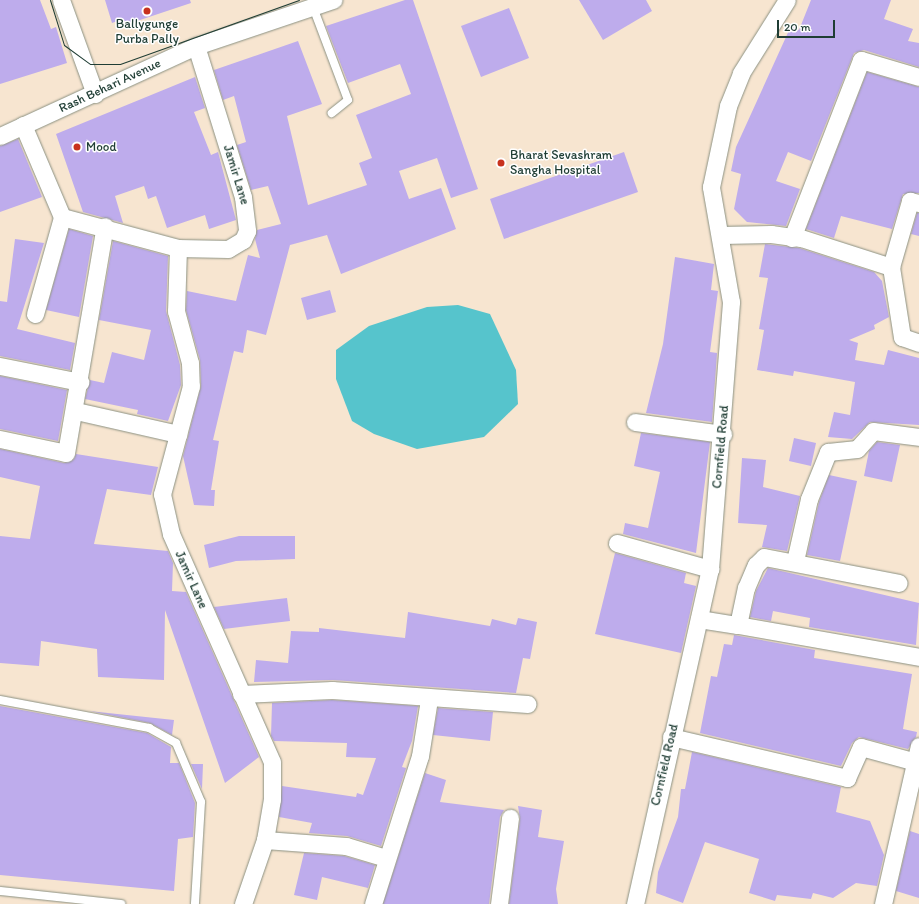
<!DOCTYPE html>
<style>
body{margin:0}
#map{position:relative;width:919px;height:904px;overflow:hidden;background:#f7e5d0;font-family:Itim,sans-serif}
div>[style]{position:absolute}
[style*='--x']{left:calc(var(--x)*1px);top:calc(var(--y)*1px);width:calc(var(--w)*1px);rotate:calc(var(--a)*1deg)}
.water>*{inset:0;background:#56c4cc}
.building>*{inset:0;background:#beacec}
.roads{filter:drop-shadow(0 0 1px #8b9182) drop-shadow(0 0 1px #8b9182)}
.service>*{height:8px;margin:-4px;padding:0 4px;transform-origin:4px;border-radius:4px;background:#fff}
.minor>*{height:17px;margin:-8.5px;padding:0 8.5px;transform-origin:8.5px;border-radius:8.5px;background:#fff}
.tram>*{height:1px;margin:-0.5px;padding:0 0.5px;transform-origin:0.5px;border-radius:0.5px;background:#1f3d34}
.dots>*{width:11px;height:11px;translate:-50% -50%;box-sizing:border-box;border:2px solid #fff;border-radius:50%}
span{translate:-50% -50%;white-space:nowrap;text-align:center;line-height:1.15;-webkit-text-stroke:3px #fff;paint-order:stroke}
.poi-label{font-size:13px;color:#1f3d34}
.left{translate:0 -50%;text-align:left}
.street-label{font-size:13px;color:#1f3d34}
.scale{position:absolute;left:777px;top:20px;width:58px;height:18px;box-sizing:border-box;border:2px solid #1f3d34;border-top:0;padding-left:5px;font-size:12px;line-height:14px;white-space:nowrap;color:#1f3d34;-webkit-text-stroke:3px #fff;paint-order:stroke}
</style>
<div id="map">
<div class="water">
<i style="clip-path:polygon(458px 305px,490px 314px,516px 370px,518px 404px,484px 437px,417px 449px,374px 434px,352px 421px,336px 379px,336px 350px,369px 326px,427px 307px)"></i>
</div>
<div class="building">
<i style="clip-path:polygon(0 0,40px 0,51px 29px,56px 27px,67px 63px,0 84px)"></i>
<i style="clip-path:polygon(105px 0,190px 0,191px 3px,125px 25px,123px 19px,112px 23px)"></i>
<i style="clip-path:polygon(405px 0,413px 0,478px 189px,451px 198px,437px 158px,399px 171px,409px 199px,441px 188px,456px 229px,341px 274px,327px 235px,290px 245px,266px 335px,247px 330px,243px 353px,234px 351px,213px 440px,219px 441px,211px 490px,215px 490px,214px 506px,194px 505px,183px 456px,201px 386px,200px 360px,186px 310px,187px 291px,236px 301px,248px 255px,260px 258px,255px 239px,257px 230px,281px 224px,268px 186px,251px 190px,237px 145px,246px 142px,234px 96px,223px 100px,214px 70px,298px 41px,322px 104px,287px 116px,308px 205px,367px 185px,359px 163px,372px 158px,356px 115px,411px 94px,400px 64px,348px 83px,326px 26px)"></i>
<i style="clip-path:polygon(579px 0,646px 0,652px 11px,603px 40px)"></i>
<i style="clip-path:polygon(811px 0,891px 0,884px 19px,913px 29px,908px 41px,919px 43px,919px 67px,864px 50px,854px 53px,811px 161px,788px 152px,776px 181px,800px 189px,786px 226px,747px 222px,734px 209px,741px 174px,731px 171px,736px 147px,791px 26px,799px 30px)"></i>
<i style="clip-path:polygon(509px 8px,529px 58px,481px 77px,461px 26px)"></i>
<i style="clip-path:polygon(867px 72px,919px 87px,919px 193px,903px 194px,892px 229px,841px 216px,834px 238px,806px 229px)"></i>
<i style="clip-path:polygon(195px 77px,205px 108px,194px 112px,211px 155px,218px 152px,236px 220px,209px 229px,205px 215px,167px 228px,156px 196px,148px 199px,144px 186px,115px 196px,123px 223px,83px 212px,56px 134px)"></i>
<i style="clip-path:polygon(18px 139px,42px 197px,0 212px,0 146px)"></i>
<i style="clip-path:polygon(624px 152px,638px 192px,504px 239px,490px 199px)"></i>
<i style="clip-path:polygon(917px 213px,919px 213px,919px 236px,911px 234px)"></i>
<i style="clip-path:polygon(69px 229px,93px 236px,79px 317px,46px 310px)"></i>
<i style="clip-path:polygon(15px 239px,44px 243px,17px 329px,75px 343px,70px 370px,0 356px,0 301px,7px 302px)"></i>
<i style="clip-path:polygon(113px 241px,168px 256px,166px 311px,180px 365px,181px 385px,168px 421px,137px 414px,138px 410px,85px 399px,90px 380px,104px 383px,112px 352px,144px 360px,151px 330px,99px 320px)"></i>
<i style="clip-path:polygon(765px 244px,799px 248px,874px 272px,882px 281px,889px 317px,874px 325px,875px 329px,849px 340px,858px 343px,855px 360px,884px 365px,888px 350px,919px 358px,919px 425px,870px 422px,852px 439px,828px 437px,834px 412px,850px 415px,855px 382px,794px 371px,793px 376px,757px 370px,764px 330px,759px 329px,768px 278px,759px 277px)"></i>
<i style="clip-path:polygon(675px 257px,714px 264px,711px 290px,718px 291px,710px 352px,717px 353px,712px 422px,646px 413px,663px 344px)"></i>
<i style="clip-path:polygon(330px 290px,336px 312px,307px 320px,301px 298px)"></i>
<i style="clip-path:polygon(0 376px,67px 390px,58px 441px,0 429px)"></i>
<i style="clip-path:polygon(641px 433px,710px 442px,696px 553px,623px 534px,625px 523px,648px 528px,660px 472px,634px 466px)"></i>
<i style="clip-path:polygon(794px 438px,816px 443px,811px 466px,789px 461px)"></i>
<i style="clip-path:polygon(877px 442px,900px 445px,892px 482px,864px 476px,869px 451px)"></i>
<i style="clip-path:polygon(0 449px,64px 463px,73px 460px,76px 454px,158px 467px,151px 495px,107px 489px,94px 544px,168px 551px,173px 563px,172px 591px,186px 592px,259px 757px,225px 783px,165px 610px,164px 680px,98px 677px,97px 649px,41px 641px,39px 666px,0 663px,0 536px,30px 539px,40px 486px,0 477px)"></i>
<i style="clip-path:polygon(742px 458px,766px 460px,763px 487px,800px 496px,787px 551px,762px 547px,767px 525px,738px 523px)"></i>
<i style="clip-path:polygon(829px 475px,857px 481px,840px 561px,807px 555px,819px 502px)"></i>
<i style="clip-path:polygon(239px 536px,295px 536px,295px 559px,236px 561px,209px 568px,204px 545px)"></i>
<i style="clip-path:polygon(615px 553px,686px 573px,684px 583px,696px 586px,681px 653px,595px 634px)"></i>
<i style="clip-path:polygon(768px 568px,919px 603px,916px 645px,809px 627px,810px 618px,773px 611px,771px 621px,750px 617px,756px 591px)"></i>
<i style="clip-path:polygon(287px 598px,290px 621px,224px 629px,214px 607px)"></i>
<i style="clip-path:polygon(408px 612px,490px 626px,492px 619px,516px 625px,518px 618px,537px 622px,530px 659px,523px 658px,516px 693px,333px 680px,254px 682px,256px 660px,288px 663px,291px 631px,319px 632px,319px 628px,405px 638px)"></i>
<i style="clip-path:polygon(734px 635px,815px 650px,814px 658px,912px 674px,903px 729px,917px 732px,916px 737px,908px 749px,859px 737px,852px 743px,841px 766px,700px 733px,711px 676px,717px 677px,724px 644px,732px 645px)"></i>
<i style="clip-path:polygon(332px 700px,418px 706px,412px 741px,402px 767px,406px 768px,381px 846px,347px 836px,309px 833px,312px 823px,279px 817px,282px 786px,356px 797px,357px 793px,363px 795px,376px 758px,346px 757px,347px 743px,274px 741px,271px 736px,272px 703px)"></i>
<i style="clip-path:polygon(0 706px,147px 733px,171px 747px,170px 763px,179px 763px,195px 803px,193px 837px,178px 839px,174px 891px,0 875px)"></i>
<i style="clip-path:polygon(438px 708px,493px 712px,490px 741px,433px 735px)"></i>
<i style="clip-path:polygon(89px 711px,174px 720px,172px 735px,150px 723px)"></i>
<i style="clip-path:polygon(692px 752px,841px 787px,836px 812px,870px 821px,884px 855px,877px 886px,856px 883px,833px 898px,813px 893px,811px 899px,777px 895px,775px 901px,749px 893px,759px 859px,705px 842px,683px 903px,656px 893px,658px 872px,678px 817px,681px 789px,685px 789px)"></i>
<i style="clip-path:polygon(191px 764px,203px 764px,202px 789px)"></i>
<i style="clip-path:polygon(425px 773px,446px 780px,440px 802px,504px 810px,500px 817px,489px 904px,383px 904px)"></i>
<i style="clip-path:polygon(518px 806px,542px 810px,538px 837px,564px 841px,556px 889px,558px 904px,509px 904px,520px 819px)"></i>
<i style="clip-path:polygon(910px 831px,919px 834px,919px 898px,896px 891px)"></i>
<i style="clip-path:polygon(304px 853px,344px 856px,375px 865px,368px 888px,322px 877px,317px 900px,294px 895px)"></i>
</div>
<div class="roads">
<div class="service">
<i style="--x:313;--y:7;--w:99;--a:69.4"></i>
<i style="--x:348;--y:100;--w:21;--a:141"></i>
<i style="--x:0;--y:700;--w:152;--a:10.6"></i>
<i style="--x:149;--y:728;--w:31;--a:29"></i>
<i style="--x:176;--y:743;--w:64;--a:67"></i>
<i style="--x:201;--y:802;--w:102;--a:93.4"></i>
<i style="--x:0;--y:891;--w:122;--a:6.1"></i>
</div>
<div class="minor">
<i style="--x:61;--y:0;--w:100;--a:70.1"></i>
<i style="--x:196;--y:46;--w:158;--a:72.7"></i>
<i style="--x:243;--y:197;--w:34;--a:83"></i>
<i style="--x:247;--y:231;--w:10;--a:114"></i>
<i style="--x:243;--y:240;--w:17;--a:149"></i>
<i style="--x:228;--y:249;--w:50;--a:-178.9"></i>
<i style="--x:178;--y:248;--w:63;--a:91.8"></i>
<i style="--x:176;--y:311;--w:54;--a:74.9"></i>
<i style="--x:190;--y:363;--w:23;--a:88"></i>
<i style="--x:191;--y:386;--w:112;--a:105"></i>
<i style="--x:162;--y:494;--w:41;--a:77.3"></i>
<i style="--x:171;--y:534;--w:249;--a:66.1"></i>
<i style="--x:272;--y:762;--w:37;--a:90"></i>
<i style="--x:272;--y:799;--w:42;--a:99.7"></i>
<i style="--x:265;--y:840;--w:68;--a:109"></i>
<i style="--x:23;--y:125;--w:100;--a:67"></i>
<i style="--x:62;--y:217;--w:120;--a:15"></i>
<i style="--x:0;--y:136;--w:216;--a:-24.7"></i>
<i style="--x:196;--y:46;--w:145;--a:-18.6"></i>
<i style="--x:722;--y:235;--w:49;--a:-1.2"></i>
<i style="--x:771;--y:234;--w:30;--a:8"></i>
<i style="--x:801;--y:238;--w:95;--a:17.9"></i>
<i style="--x:891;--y:267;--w:71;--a:81.1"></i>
<i style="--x:902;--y:337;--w:18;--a:19"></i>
<i style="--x:792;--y:238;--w:191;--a:-68.8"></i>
<i style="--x:861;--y:60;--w:60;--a:16.3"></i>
<i style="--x:891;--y:267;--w:69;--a:-73.9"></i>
<i style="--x:910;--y:201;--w:9;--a:13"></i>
<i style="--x:35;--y:314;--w:101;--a:-74.4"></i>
<i style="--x:0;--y:366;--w:82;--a:11.3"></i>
<i style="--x:76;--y:411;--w:105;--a:12.7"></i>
<i style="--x:635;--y:422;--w:89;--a:7.8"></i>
<i style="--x:0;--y:439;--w:67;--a:12"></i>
<i style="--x:66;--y:453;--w:230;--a:-80.3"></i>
<i style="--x:617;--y:543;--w:97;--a:15.6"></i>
<i style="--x:795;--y:561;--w:64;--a:-77.3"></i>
<i style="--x:809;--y:499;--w:51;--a:-68"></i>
<i style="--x:828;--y:452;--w:29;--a:-6"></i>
<i style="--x:857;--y:449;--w:24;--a:-48"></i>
<i style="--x:873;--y:431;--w:46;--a:7.4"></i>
<i style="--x:699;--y:619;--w:39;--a:9"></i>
<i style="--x:738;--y:625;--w:38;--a:-78"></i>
<i style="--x:746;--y:588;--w:25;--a:-67"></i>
<i style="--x:756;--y:565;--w:11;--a:-45"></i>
<i style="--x:764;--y:557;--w:137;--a:10.9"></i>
<i style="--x:738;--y:625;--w:184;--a:10"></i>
<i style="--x:241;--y:694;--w:91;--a:-2.5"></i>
<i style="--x:332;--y:690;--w:196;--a:4.1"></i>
<i style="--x:671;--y:737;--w:181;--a:13.1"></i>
<i style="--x:847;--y:778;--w:34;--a:-66"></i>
<i style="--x:861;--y:747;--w:57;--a:15.3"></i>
<i style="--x:265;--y:840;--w:81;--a:4.2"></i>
<i style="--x:346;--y:846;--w:42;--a:16.7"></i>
<i style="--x:373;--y:904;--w:155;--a:-72.4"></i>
<i style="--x:420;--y:756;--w:58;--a:-81"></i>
<i style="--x:499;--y:904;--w:87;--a:-82.7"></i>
<i style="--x:635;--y:904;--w:343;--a:-77.4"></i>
<i style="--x:710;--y:569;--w:268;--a:-85.5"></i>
<i style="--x:731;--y:302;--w:117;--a:-99.9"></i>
<i style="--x:711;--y:187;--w:83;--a:-78.1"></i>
<i style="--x:728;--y:106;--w:35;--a:-68"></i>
<i style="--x:741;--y:73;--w:86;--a:-57.8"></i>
<i style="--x:883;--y:904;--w:162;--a:-77.2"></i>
</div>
</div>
<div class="tram">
<i style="--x:50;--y:0;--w:47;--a:72.7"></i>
<i style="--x:64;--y:45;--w:32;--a:36"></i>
<i style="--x:90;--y:64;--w:30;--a:0"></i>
<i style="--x:120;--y:64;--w:190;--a:-19.7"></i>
</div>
<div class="dots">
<i style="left:147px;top:11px;background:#c8321e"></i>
<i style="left:77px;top:147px;background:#c8321e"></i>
<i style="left:501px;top:163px;background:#c8321e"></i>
</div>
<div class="poi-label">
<span style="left:147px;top:32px">Ballygunge<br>Purba Pally</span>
<span class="left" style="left:86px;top:147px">Mood</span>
<span class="left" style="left:510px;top:163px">Bharat Sevashram<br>Sangha Hospital</span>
</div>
<div class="street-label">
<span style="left:110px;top:86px;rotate:-25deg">Rash Behari Avenue</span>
<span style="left:236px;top:175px;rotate:73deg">Jamir Lane</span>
<span style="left:721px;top:447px;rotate:-85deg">Cornfield Road</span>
<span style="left:191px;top:580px;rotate:66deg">Jamir Lane</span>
<span style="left:665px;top:765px;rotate:-77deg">Cornfield Road</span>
</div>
<div class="scale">20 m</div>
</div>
